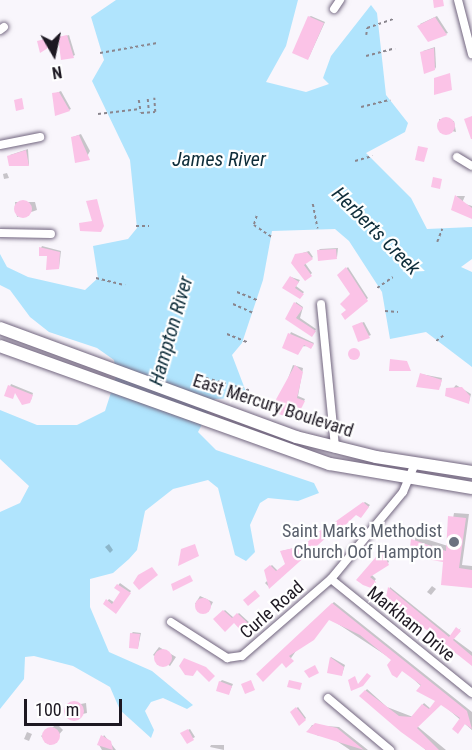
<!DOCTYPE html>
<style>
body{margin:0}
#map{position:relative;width:472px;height:750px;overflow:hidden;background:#f9f6fc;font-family:"Roboto Condensed",sans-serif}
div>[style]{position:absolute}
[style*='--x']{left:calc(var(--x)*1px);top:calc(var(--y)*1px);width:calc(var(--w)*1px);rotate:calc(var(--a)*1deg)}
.water>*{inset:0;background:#b0e4fd}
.shadow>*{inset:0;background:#0003}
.building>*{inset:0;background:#fbc3e7}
.round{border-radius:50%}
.path>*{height:1.5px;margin-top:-0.75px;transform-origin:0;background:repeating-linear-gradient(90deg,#8a868e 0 3px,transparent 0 6px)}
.roads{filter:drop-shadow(0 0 2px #71657e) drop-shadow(0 0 2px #71657e)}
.minor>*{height:8px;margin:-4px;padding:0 4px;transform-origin:4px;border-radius:4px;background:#fff}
.primary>*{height:12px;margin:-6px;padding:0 6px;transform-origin:6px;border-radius:6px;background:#fff}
.dots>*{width:16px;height:16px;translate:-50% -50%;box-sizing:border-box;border:3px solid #fff;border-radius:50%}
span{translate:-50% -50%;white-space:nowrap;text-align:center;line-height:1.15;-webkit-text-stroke:4.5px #fff;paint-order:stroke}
.street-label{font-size:18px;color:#1d1822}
.worship-label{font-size:18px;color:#5b616d}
.right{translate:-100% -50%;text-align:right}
.water-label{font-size:20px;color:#0e2d3a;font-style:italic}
.north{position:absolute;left:24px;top:24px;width:60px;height:60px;-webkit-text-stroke:4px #fff;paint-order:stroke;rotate:171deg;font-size:16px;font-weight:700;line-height:24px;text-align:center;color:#1d1822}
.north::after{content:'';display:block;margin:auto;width:21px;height:27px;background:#1d1822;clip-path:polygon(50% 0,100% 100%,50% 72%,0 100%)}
.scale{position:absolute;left:24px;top:699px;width:98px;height:27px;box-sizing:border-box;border:3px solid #1d1822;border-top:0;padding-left:8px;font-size:18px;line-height:21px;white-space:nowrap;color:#1d1822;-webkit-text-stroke:4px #fff;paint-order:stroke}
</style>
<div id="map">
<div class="water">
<i style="clip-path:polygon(116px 0,298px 0,286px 46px,266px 82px,306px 92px,329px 84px,323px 78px,331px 56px,371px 5px,377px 13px,386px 95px,408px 123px,405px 132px,366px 153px,411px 198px,427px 229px,472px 227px,472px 259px,461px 267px,472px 272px,472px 367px,426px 332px,390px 339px,382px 292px,349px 241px,335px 229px,272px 231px,263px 280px,242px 343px,232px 355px,248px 397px,215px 399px,198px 432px,216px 450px,314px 483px,319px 493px,298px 501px,268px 498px,260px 503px,250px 525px,255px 552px,246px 561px,235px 555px,218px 488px,208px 480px,173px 489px,145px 511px,137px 550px,129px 559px,113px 573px,90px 579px,90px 607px,109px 652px,152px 671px,193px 705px,187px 709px,163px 698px,151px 702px,145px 711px,154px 730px,151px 738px,120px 710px,110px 687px,73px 666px,34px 656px,25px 657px,24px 679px,0 709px,0 512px,20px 503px,29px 486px,0 459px,0 410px,37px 425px,77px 425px,105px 411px,116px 377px,114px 360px,97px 348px,49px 332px,30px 317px,10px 290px,0 285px,0 254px,7px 267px,28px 277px,85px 290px,98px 278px,93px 246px,128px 239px,137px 228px,130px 160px,92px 81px,104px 60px,91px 17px)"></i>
</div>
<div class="shadow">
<i style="clip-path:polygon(311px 16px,325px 22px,309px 57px,309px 17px)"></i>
<i style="clip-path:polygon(437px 16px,448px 33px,429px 40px,420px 24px)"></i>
<i style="clip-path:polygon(69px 35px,75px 55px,73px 56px,59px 38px)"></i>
<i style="clip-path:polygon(435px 47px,436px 67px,435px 69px,423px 51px)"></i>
<i style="clip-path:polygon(61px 91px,71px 109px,69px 110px,54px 94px)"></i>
<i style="clip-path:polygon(439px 119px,454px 121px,456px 132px,439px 128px)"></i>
<i style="clip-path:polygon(81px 134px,90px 151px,86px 158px,73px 137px)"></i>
<i style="clip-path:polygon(28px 149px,29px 165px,10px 155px)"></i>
<i style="clip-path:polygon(7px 173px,9px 178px,4px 179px,3px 174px)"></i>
<i style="clip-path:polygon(457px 196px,465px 196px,462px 203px,472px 206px,472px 216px,453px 209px)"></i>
<i style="clip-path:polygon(15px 202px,35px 202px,37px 210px,17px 217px)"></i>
<i style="clip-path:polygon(42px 246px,61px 251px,59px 268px,41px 248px)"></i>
<i style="clip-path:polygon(338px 248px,337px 257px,318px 251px,320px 249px)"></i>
<i style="clip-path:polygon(309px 251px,313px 257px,305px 263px,312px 273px,306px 279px,296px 255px)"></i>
<i style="clip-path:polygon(348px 267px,368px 298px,346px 318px,352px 294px,339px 276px)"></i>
<i style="clip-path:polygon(291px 277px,300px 280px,296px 286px,304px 292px,300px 297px,284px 287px)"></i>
<i style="clip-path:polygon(296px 302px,303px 307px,300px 318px,316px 329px,313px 334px,287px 319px)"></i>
<i style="clip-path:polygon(364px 322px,371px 335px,359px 340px,356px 325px)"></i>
<i style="clip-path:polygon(291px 332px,314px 343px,312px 346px,284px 347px)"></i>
<i style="clip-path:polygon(359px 352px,354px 359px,349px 355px)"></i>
<i style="clip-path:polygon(293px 365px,303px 368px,298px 396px,305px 399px,302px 405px,290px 402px,285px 413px,276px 411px)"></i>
<i style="clip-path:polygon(421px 374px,442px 378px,440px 387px)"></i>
<i style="clip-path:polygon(11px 384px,33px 393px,31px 400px,15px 391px,6px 396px)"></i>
<i style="clip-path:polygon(456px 385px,471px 394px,469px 402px,447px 396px)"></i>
<i style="clip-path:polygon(365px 502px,370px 505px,361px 516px,356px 513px,339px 529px,334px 524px)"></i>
<i style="clip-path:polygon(454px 513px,469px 514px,462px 565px,472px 566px,472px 587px,445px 561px,411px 554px,416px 536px,448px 546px)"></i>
<i style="clip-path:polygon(324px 528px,328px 534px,269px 587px,265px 583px,272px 576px,266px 570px,272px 565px,278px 571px,287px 564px,282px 551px,306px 545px)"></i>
<i style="clip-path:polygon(109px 544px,113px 550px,110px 553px,105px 547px)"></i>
<i style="clip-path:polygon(384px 550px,389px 562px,371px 574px,376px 579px,372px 584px,358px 579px)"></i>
<i style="clip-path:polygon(120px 583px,131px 591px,117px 611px,105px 604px,109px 599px,115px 603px,122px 592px,116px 588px)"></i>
<i style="clip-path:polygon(432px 586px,436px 589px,431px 595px,427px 592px)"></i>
<i style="clip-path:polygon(390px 587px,451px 636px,461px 628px,453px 638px,472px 652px,472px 664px,387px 597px)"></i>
<i style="clip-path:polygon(200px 596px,213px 602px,208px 612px,195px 604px)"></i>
<i style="clip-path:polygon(334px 602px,472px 712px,472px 730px,441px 703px,417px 726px,446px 750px,426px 750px,361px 696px,367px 689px,387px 707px,413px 717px,424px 703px,431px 709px,437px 701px,393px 660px,329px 618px,302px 642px,287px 664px,282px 661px,258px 674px)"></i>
<i style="clip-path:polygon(225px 610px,234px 618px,239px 613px,251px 624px,243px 631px,235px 621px,215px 619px)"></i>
<i style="clip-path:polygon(133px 632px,141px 633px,138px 648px,131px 634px)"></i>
<i style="clip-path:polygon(159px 647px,176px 657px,170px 666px,153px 655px)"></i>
<i style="clip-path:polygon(331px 657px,345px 665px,342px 674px,328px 671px)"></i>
<i style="clip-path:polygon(222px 680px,233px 684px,229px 693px,220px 682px)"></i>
<i style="clip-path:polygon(86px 703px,87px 713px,65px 718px,65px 707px)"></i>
<i style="clip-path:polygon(298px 707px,306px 718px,300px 724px,292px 712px)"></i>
<i style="clip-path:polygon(57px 724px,63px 730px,50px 745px,41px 736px)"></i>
<i style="clip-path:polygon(312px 725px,339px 727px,368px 750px,350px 750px,322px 731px,319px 736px,308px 731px)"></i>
<i style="clip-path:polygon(190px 729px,195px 737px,187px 742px,184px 732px)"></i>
<i style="clip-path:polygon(27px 732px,32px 734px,29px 741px,24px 739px)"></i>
<i style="clip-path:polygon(104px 735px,116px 750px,102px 750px,99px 745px)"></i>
<i style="clip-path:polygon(224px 745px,224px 750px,210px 747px,211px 745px)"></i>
</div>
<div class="building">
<i style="clip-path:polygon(433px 0,443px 0,444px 6px,434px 8px)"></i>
<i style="clip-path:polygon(308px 16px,324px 23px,308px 60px,292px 53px)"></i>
<i style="clip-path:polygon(435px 17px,447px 35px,428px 42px,417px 26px)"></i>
<i style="clip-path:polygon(67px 35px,74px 58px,61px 60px,58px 37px)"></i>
<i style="clip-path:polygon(45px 39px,48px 48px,40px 53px,37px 41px)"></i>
<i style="clip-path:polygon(434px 48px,435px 70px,424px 74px,420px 52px)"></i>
<i style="clip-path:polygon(450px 73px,452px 90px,434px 95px,434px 78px)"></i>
<i style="clip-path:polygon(59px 92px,70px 111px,55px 116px,52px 93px)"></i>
<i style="clip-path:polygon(22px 98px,24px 109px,16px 111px,14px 100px)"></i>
<i style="clip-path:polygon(472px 116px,472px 139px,471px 139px,464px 119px)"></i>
<i class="round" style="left:437px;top:117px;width:18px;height:18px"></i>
<i style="clip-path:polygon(79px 135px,90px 160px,75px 163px,71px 137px)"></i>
<i style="clip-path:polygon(418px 146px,428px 148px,424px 162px,415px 160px)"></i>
<i style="clip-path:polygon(26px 150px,29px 166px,9px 166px,7px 156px)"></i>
<i style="clip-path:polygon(433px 177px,442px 179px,440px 189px,431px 187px)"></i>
<i style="clip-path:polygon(455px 195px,472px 208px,472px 219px,451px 210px)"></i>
<i style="clip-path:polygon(97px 199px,104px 226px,101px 232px,80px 231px,79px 223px,92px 221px,86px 201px)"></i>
<i class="round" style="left:14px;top:200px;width:18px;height:18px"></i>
<i style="clip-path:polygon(39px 247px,60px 252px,59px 269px,46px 270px,47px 256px,39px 256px)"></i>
<i style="clip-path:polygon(336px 249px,337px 259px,318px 261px,317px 250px)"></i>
<i style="clip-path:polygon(307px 252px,313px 259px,304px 265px,312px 276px,305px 281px,291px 263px,295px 254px)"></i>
<i style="clip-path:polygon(346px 267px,368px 301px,345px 320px,341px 314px,346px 310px,340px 304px,350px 294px,337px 275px)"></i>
<i style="clip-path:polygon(290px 276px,299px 282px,295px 288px,304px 294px,300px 299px,282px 288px)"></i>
<i style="clip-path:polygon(294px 302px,303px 308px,296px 318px,316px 331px,312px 337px,285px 319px)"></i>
<i style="clip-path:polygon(362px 322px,370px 338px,358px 342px,352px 326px)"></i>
<i style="clip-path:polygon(288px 333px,314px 344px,311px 349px,304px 345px,298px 355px,282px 348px)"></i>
<i class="round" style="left:348px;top:348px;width:12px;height:12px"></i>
<i style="clip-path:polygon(390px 359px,407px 361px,411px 371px,389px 371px)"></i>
<i style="clip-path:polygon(295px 365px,303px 372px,297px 398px,305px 401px,301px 409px,290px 404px,284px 416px,274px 412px,274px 403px)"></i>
<i style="clip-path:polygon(420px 373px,442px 380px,439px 390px,416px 387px)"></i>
<i style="clip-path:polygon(8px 385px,33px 395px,30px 403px,22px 405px,15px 393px,13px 399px,4px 396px)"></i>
<i style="clip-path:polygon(462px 387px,470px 396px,469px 404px,445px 396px,446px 388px)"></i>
<i style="clip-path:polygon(363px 502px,369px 507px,361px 518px,356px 515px,339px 531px,332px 524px)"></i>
<i style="clip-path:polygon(448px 516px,466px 518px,459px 568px,472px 570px,472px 588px,441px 585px,443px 562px,409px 556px,411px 539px,446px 551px)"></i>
<i style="clip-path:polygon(322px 529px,328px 536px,269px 589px,264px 570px,270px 565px,276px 571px,285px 564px,280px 551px,303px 546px)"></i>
<i style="clip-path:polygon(195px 544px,199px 556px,178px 566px,181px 549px)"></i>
<i style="clip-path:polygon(382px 550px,389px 565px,370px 577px,376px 582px,371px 588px,363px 585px,356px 580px)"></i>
<i style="clip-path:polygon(152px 567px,158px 575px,139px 590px,133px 583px,138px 575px)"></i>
<i style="clip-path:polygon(190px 575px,193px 581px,173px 591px,171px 584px)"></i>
<i style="clip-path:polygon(117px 584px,131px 593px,116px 614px,103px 604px,106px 599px,112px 604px,120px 592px,114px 588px)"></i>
<i style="clip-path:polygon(388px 587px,449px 637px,456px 627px,461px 631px,453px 640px,472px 656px,472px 666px,386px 598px)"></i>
<i style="clip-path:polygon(255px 590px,260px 596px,248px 606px,243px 600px)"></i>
<i class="round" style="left:195px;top:598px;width:16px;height:16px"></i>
<i style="clip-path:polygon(332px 603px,467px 711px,472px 729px,465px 724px,458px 734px,452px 729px,460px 718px,441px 705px,417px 728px,439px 750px,426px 750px,401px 732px,359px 696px,365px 690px,399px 716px,411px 717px,422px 704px,429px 709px,435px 701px,416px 691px,421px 685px,402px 671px,397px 678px,392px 675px,387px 665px,391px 660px,360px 635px,329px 620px,314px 640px,289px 656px,294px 661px,286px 668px,282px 663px,263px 682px,256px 674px)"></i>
<i style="clip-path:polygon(223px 610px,232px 618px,237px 613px,251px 626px,243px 633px,234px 623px,225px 632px,213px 619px)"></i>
<i style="clip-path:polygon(130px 633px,140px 634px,138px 649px,129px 648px)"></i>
<i class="round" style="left:154px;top:649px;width:18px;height:18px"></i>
<i style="clip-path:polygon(330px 657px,344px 667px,342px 676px,327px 673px)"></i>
<i style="clip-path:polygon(184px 658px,206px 667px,215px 676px,209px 682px,197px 670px,193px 676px,185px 675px,179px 666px)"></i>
<i style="clip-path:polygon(315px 665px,319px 673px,309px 678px,304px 671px)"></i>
<i style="clip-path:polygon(367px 673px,371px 676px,363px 686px,351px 691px,348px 680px,355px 676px,358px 684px)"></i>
<i style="clip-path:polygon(251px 680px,255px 690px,245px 694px,241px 684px)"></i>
<i style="clip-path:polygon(289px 680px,302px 683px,300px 690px,287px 687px)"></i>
<i style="clip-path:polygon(219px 681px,232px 686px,229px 695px,216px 691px)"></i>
<i class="round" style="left:64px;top:701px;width:20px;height:20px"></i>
<i style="clip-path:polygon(296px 707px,306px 720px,299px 726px,290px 712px)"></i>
<i style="clip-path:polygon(315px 723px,337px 728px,364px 750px,306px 732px)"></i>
<i class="round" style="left:42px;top:727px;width:18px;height:18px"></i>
<i style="clip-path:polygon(188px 729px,194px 740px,187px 744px,180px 733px)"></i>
<i style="clip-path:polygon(101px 735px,111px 741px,113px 750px,97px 745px)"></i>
</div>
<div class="path">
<i style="--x:366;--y:35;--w:7;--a:-82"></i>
<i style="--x:367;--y:28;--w:28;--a:-19"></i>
<i style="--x:100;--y:53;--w:58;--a:-10"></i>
<i style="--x:366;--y:56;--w:30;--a:-15"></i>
<i style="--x:148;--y:99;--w:12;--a:85"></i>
<i style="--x:139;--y:100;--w:13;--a:81"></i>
<i style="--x:141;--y:113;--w:14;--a:-4"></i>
<i style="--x:155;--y:112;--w:14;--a:-94"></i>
<i style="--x:361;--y:107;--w:30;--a:-14"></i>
<i style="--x:98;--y:114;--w:42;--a:-6.8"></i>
<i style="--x:355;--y:161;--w:18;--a:-16"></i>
<i style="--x:313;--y:204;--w:25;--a:79"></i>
<i style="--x:257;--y:216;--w:9;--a:108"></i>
<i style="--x:254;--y:225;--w:22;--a:34"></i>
<i style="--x:136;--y:226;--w:13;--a:0"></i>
<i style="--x:437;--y:242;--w:14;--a:-69"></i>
<i style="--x:96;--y:278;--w:30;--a:14"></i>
<i style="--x:377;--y:288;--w:19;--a:-35"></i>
<i style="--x:237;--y:292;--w:22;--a:22"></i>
<i style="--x:233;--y:304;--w:22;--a:24"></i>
<i style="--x:385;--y:311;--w:13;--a:4"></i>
<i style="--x:227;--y:334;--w:22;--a:22"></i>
<i style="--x:436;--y:341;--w:10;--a:-37"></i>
<i style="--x:206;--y:378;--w:45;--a:15.6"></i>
</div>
<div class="roads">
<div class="minor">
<i style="--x:458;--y:0;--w:56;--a:75.5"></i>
<i style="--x:334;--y:9;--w:11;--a:-56"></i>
<i style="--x:0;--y:30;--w:5;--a:-37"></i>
<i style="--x:0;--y:145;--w:41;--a:-11.3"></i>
<i style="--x:457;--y:157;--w:17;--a:31"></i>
<i style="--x:0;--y:233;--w:51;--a:1.1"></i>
<i style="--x:321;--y:304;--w:145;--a:84.4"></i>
<i style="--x:331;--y:579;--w:181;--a:39"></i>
<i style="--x:171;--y:622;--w:67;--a:32.7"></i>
<i style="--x:227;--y:658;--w:15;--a:-8"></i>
<i style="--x:242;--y:656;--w:118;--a:-40.9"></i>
<i style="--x:331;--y:579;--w:113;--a:-50.4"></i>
<i style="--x:403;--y:492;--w:30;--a:-67"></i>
<i style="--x:328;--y:698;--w:81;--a:40"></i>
</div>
<div class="primary">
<i style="--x:0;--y:328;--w:315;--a:20.2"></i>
<i style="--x:296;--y:437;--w:82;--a:14"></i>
<i style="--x:376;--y:457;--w:97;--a:8.9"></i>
<i style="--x:0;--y:346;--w:350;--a:19.7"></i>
<i style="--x:330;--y:464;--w:144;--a:9.6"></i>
</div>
</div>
<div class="dots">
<i style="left:454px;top:542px;background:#6b7280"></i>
</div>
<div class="street-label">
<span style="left:273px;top:406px;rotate:18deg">East Mercury Boulevard</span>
<span style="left:272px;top:610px;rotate:-41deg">Curle Road</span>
<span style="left:411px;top:624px;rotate:39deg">Markham Drive</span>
</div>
<div class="worship-label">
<span class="right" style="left:442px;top:542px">Saint Marks Methodist<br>Church Oof Hampton</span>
</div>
<div class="water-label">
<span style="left:219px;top:159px">James River</span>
<span style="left:376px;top:231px;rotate:45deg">Herberts Creek</span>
<span style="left:171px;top:331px;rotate:-74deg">Hampton River</span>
</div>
<div class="north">N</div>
<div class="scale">100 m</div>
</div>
